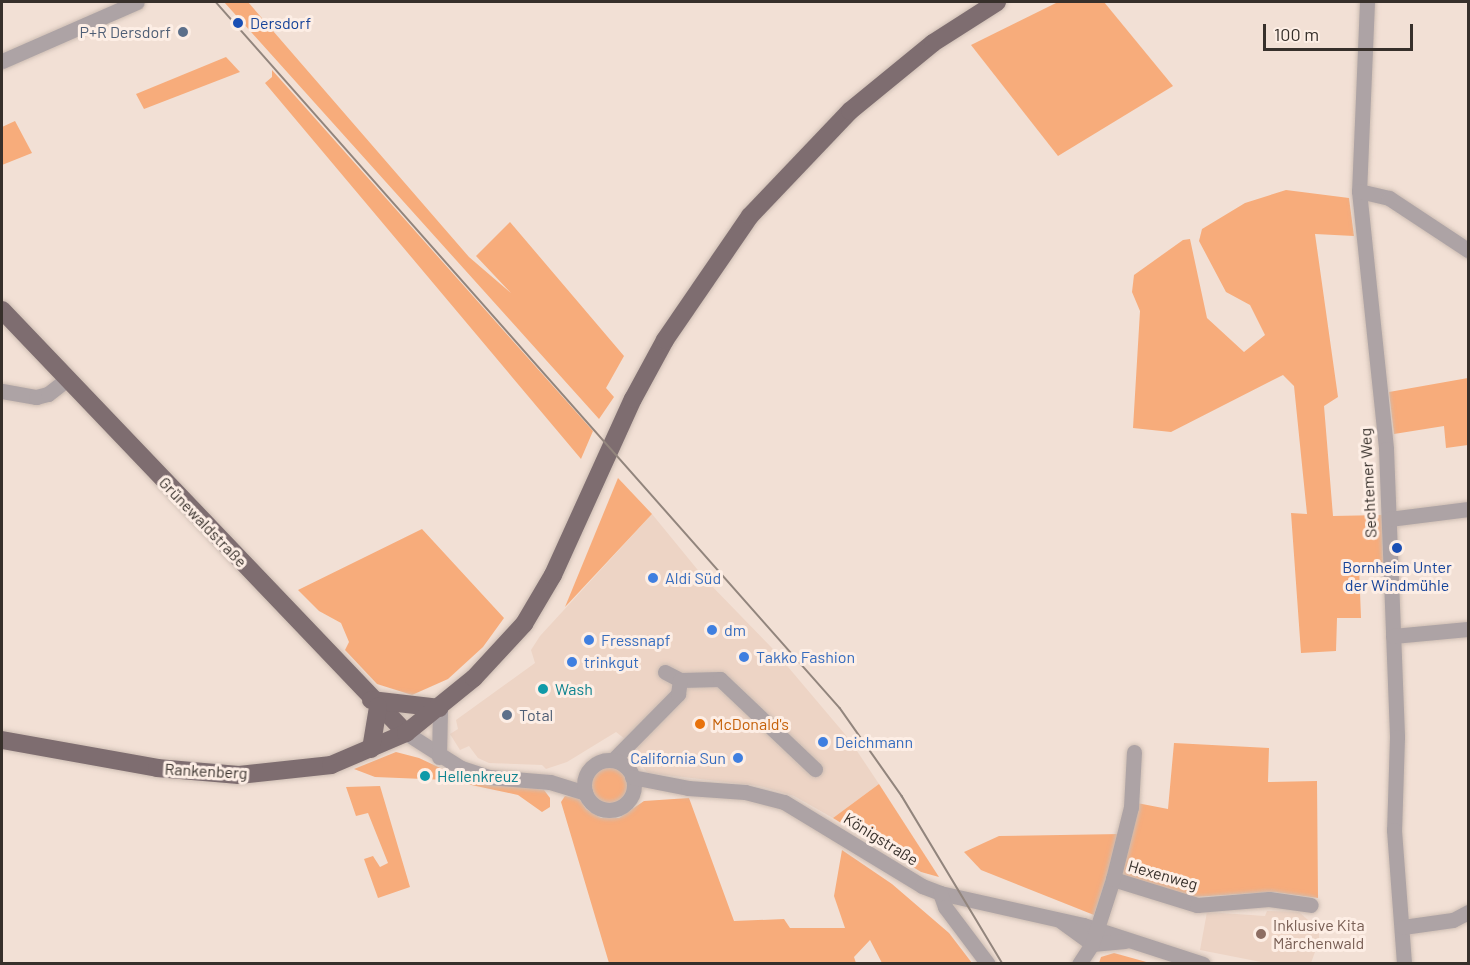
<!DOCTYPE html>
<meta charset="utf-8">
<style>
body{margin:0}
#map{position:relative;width:1470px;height:965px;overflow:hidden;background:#f2e0d5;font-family:Barlow,sans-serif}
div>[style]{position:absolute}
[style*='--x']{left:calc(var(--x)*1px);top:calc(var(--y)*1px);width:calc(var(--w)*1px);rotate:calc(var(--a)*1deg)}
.built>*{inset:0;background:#edd4c5}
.green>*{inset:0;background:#f7ac7b}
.round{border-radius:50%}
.roads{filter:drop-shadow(0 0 2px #cdbdb3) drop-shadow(0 0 2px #cdbdb3)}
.minor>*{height:15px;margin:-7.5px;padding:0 7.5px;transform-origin:7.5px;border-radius:7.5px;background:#ada3a5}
.minor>.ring{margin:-7.5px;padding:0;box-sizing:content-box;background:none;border:15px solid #ada3a5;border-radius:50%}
.major>*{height:18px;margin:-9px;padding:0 9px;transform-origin:9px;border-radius:9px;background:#7e6d70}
.tram>*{height:1.5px;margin:-0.75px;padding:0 0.75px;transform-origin:0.75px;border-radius:0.75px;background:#92857d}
.dots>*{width:16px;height:16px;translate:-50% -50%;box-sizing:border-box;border:3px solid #fdeee5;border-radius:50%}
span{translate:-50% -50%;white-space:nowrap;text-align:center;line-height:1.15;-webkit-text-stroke:6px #fdeee5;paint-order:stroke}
.transit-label{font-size:16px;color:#164399}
.left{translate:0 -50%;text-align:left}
.service-label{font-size:16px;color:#4e5e75}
.right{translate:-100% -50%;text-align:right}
.street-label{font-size:16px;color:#37302b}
.shop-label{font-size:16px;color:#366cbe}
.culture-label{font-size:16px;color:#0d838f}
.food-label{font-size:16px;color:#c56008}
.education-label{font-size:16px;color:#785e54}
.frame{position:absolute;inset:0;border:3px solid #37302b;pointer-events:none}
.scale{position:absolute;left:1263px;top:24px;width:150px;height:27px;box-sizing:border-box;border:3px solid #37302b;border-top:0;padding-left:8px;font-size:18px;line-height:21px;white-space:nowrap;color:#37302b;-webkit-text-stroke:4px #fdeee5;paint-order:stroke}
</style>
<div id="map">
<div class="built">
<i style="clip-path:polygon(652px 514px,706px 580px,772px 648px,849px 739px,879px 784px,833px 818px,794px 796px,760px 786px,648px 773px,640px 764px,638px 749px,616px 732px,567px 762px,546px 769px,542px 765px,489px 763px,478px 758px,469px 746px,460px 750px,450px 734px,458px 729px,456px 720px,535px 663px,531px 650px,540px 636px)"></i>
<i style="clip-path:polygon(1267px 911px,1299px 912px,1308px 920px,1319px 921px,1319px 941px,1311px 963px,1266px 963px,1200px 950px,1207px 912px,1265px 916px)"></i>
</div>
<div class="green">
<i style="clip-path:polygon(224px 2px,248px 2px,469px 257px,511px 293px,476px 256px,510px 222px,624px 356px,606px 388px,614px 397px,599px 419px)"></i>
<i style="clip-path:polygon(1058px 2px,1104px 2px,1173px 86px,1058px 156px,971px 45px)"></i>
<i style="clip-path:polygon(226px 57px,240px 72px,144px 109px,136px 94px)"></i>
<i style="clip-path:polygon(272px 70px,593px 431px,581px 459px,265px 83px,272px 77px)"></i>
<i style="clip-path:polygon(15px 121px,32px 153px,2px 165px,2px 127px)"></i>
<i style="clip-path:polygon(1286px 190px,1349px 198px,1354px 236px,1315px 234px,1338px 397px,1324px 406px,1333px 516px,1382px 515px,1383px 565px,1359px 566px,1361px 618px,1337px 618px,1336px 651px,1301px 653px,1291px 513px,1307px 514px,1294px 386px,1283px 375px,1171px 432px,1133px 428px,1140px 311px,1132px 292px,1134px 275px,1183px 240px,1190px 239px,1207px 318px,1244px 352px,1265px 335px,1250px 305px,1226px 292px,1199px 241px,1202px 229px,1245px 203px)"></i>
<i style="clip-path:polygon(1468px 378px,1468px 445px,1446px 448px,1444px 426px,1394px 434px,1389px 392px)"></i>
<i style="clip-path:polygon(618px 478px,652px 514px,565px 607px)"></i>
<i style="clip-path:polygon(422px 529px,504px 618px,483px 647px,448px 679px,412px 695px,377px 684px,345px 650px,349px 642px,341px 623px,319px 611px,298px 590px)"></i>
<i style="clip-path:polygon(1174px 743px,1269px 748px,1268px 782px,1317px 781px,1318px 898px,1274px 892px,1193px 897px,1120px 875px,1137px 803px,1168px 809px)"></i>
<i style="clip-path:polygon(396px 752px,419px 758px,462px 778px,544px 790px,550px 798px,550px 807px,542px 812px,518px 795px,448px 780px,375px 777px,354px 769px)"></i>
<i class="round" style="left:591px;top:766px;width:38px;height:38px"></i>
<i style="clip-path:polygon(879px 784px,939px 877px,921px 872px,833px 818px)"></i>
<i style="clip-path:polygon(380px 786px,410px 887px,378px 898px,364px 859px,373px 856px,380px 867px,388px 863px,368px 813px,356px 816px,346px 787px)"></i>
<i style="clip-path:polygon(565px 796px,579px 798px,586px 809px,601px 818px,619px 818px,644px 801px,689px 798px,734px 921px,784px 919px,790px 928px,845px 928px,834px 896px,842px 850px,892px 884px,949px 933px,972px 963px,882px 963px,870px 940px,854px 957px,856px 963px,609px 963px,561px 802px)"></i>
<i style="clip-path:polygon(1121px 834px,1094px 915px,981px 870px,964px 852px,999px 836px)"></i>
<i style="clip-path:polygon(1114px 953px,1150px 963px,1099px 963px,1101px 957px)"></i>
</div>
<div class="roads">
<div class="minor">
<i style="--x:1367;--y:2;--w:189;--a:92.4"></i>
<i style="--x:1359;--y:191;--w:259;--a:84"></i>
<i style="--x:1386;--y:449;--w:288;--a:87.8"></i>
<i style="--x:1397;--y:737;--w:93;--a:91.8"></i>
<i style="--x:1394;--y:830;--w:134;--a:85.7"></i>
<i style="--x:2;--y:61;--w:147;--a:-23.6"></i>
<i style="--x:1359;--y:191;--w:31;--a:13"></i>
<i style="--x:1389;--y:198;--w:95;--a:33.4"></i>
<i style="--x:2;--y:391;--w:35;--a:10"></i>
<i style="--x:36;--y:397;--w:12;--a:-14"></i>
<i style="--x:48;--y:394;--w:24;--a:-38"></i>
<i style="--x:1389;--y:519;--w:80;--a:-7.2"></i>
<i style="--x:1393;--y:636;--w:75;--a:-5.3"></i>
<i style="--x:665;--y:672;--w:17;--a:28"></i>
<i style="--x:680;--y:680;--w:40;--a:-1.4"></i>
<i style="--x:720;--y:679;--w:131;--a:43.5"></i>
<i style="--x:406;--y:733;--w:65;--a:32.5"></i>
<i style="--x:461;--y:768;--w:29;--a:18"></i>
<i style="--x:489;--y:777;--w:61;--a:4.7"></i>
<i style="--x:550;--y:782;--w:37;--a:17"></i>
<i style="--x:439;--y:757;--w:49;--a:-88.8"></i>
<i style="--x:613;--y:760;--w:93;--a:-45.4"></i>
<i style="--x:678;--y:694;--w:14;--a:-82"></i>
<i class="ring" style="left:584px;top:760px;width:35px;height:35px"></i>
<i style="--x:632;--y:777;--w:57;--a:11.1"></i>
<i style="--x:688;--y:788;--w:57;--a:4"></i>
<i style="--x:745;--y:792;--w:40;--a:14.4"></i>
<i style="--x:784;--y:802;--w:162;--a:31.3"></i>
<i style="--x:922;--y:886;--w:19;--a:21"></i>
<i style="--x:940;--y:893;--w:147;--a:12.6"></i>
<i style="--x:1083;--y:925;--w:126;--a:18"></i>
<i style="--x:1113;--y:879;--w:88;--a:17.2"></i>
<i style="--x:1197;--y:905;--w:72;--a:-4.8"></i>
<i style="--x:1269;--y:899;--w:42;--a:8.1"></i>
<i style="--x:940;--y:893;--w:15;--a:70"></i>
<i style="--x:945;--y:907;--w:71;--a:53"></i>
<i style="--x:1062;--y:922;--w:37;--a:36"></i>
<i style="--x:1092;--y:944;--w:33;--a:-5"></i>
<i style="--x:1403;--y:927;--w:50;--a:-8"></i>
<i style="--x:1453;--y:920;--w:17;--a:-28"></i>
<i style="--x:1079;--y:964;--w:24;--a:-57"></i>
<i style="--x:1092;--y:944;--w:68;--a:-72.1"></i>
<i style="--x:1113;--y:879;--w:74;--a:-76"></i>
<i style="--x:1131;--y:807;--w:55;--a:-86.9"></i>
</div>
<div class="major">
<i style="--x:2;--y:310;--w:585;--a:46.32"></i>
<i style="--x:371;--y:700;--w:69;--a:6.6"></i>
<i style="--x:2;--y:740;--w:158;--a:10.2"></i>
<i style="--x:157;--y:768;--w:82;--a:4.9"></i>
<i style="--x:239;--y:775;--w:93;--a:-6.2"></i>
<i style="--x:331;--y:765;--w:82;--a:-23.1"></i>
<i style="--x:406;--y:733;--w:87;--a:-39"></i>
<i style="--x:474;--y:678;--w:74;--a:-47.2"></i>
<i style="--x:524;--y:624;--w:57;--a:-59.4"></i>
<i style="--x:553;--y:575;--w:193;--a:-65.6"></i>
<i style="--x:633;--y:399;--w:67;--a:-61.5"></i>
<i style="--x:665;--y:340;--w:150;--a:-55.6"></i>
<i style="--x:750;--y:216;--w:145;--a:-46.4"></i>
<i style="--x:850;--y:111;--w:107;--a:-39.3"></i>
<i style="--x:933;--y:43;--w:76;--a:-32.6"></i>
<i style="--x:371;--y:749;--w:43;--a:-80.5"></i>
</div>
</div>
<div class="tram">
<i style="--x:216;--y:2;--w:942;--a:48.53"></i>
<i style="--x:840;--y:708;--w:108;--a:54.8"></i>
<i style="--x:902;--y:796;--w:196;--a:59"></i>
</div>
<div class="dots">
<i style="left:238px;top:23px;background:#1a4fb4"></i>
<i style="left:183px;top:32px;background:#5c6f8a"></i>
<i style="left:1397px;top:548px;background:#1a4fb4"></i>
<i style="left:653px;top:578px;background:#3f7fe0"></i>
<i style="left:712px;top:630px;background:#3f7fe0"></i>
<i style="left:589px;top:640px;background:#3f7fe0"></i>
<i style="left:744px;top:657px;background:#3f7fe0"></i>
<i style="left:572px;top:662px;background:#3f7fe0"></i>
<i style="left:543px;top:689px;background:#0f9aa8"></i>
<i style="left:507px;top:715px;background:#5c6f8a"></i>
<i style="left:700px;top:724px;background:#e8710a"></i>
<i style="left:823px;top:742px;background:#3f7fe0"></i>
<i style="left:738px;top:758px;background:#3f7fe0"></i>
<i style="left:425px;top:776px;background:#0f9aa8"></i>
<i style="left:1261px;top:934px;background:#8d6e63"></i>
</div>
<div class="transit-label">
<span class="left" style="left:250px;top:23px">Dersdorf</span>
<span style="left:1397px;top:576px">Bornheim Unter<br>der Windmühle</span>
</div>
<div class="service-label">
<span class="right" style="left:171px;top:32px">P+R Dersdorf</span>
<span class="left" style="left:519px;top:715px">Total</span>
</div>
<div class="street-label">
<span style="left:1368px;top:483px;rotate:-93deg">Sechtemer Weg</span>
<span style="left:203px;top:522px;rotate:46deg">Grünewaldstraße</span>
<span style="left:206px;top:771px;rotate:3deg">Rankenberg</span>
<span style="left:881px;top:839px;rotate:32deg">Königstraße</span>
<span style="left:1163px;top:875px;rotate:16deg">Hexenweg</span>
</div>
<div class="shop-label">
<span class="left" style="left:665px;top:578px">Aldi Süd</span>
<span class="left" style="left:724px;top:630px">dm</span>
<span class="left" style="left:601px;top:640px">Fressnapf</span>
<span class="left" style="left:756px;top:657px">Takko Fashion</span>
<span class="left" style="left:584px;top:662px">trinkgut</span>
<span class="left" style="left:835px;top:742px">Deichmann</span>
<span class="right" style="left:726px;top:758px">California Sun</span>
</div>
<div class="culture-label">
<span class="left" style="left:555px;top:689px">Wash</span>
<span class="left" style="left:437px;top:776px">Hellenkreuz</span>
</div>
<div class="food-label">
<span class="left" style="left:712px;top:724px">McDonald's</span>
</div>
<div class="education-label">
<span class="left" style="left:1273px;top:934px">Inklusive Kita<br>Märchenwald</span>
</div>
<div class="frame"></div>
<div class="scale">100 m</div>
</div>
